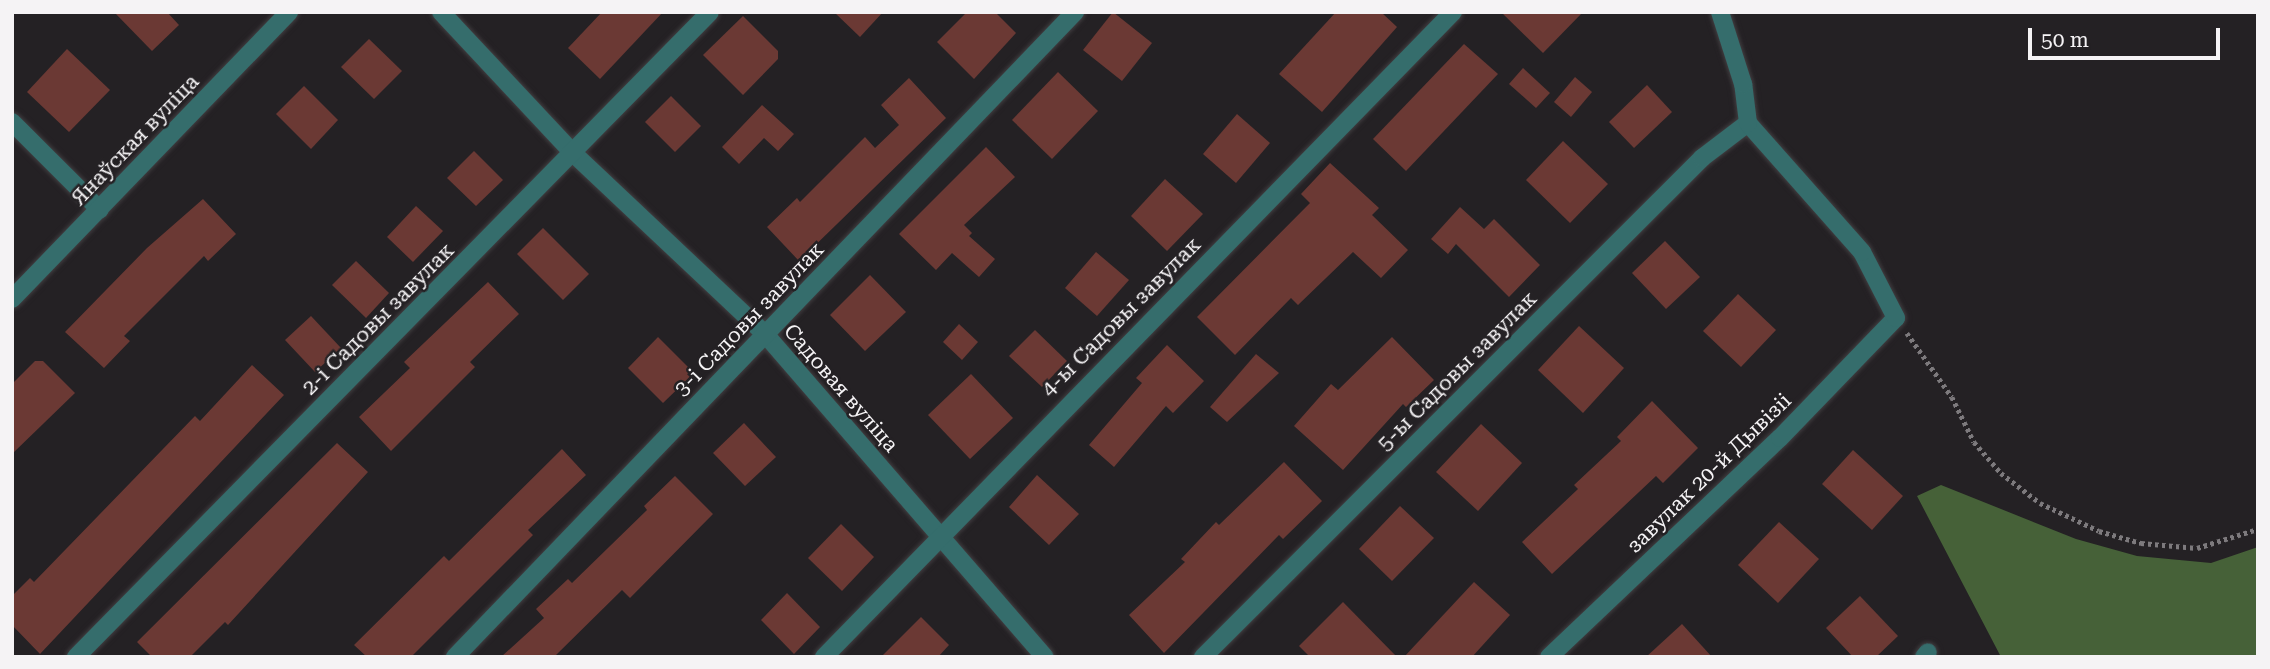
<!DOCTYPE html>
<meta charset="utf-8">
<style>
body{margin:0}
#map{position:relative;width:2270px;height:669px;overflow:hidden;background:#242124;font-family:"Roboto Serif",serif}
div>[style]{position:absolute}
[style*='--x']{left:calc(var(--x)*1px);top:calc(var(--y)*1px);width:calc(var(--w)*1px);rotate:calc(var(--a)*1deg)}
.forest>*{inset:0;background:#466138}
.building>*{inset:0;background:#6b3934}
.path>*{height:4.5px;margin-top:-2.25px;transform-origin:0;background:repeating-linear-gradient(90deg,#7d7a7d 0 3.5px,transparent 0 7px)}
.roads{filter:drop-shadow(0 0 2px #413e41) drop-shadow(0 0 2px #413e41)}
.minor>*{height:18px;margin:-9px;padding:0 9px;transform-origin:9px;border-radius:9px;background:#356d6c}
span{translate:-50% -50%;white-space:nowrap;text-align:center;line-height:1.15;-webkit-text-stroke:5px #242124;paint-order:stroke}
.street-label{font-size:21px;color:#f5f3f5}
.frame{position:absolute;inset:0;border:14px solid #f5f3f5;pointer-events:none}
.scale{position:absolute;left:2028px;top:28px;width:192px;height:32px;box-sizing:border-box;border:4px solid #f5f3f5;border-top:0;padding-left:9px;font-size:21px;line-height:24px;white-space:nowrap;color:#f5f3f5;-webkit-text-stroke:5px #242124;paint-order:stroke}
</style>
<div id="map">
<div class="forest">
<i style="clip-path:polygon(1941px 485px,2076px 539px,2137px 556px,2211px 563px,2258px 547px,2258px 657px,2001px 657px,1917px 496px)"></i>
</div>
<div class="building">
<i style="clip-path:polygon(114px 12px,167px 12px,179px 25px,152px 51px)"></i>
<i style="clip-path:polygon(602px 12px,663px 12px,600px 79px,568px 48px)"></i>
<i style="clip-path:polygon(834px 12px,883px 12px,860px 37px)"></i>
<i style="clip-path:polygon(967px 12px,995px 12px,1016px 33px,974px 79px,937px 42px)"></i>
<i style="clip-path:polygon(1113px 12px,1152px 43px,1122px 81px,1083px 50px)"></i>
<i style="clip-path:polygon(1336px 12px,1381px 12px,1397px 27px,1322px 112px,1279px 74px)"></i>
<i style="clip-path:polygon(1501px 12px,1583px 12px,1543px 53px)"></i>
<i style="clip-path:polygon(743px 16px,778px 51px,778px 59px,743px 95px,703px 55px)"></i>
<i style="clip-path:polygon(369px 39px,402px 71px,374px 99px,341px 67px)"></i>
<i style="clip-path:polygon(1464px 44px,1498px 74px,1406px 171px,1373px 139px)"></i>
<i style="clip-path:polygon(67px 49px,110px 90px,69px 132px,27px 92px)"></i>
<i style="clip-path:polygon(1523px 68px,1550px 93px,1536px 108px,1509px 84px)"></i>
<i style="clip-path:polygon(1058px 72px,1098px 111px,1052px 159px,1012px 120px)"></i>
<i style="clip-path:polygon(1575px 77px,1592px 92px,1571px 117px,1554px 102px)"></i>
<i style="clip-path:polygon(909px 78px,946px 118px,799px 261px,767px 227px,797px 198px,800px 202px,865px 137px,875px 148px,899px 125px,881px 105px)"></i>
<i style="clip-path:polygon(1647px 85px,1672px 112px,1634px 148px,1609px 122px)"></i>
<i style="clip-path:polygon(304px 86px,338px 120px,311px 149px,276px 114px)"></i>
<i style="clip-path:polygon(671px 96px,701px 126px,675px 152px,645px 122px)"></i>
<i style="clip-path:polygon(762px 105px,794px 134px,778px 151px,764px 138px,739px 164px,722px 147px)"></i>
<i style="clip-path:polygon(1237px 114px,1270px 143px,1236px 183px,1203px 154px)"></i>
<i style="clip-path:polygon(1563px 141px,1608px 184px,1570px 223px,1526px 180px)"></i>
<i style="clip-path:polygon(986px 147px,1015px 177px,964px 225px,972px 233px,969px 236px,995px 259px,979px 277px,952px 253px,936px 270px,899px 234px)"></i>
<i style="clip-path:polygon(474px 151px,503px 180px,476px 206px,447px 178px)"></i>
<i style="clip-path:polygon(1330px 163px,1379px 208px,1372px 215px,1408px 250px,1381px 278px,1353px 252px,1298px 305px,1291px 298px,1235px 355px,1197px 317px,1310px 203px,1301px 194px)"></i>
<i style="clip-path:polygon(1165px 179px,1203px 214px,1167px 251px,1131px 216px)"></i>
<i style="clip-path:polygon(203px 199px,236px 234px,208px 261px,204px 256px,124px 336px,130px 341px,104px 368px,65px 332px,147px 248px)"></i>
<i style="clip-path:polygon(416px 206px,443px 231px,413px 262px,387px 237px)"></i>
<i style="clip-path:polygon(1460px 207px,1484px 229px,1494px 219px,1540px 265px,1509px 297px,1456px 244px,1448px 254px,1431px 239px)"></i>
<i style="clip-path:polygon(543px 228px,589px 274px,563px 300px,517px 254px)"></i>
<i style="clip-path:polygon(1665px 241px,1700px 277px,1666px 309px,1632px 273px)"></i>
<i style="clip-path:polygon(1096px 252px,1129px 280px,1097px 316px,1065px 288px)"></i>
<i style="clip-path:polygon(356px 261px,389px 293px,366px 318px,332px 285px)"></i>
<i style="clip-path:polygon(870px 275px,906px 312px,865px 351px,830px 315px)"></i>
<i style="clip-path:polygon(488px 282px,519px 314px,470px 362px,475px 367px,391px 451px,359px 417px,410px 368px,404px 362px)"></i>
<i style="clip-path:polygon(1738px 294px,1776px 330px,1741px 367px,1703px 331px)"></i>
<i style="clip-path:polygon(311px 316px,341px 348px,315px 372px,285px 340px)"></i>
<i style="clip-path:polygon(959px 324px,978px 342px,962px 360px,943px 342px)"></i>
<i style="clip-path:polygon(1579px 326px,1624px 368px,1583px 413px,1538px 370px)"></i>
<i style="clip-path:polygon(1035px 330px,1067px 361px,1042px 387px,1009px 356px)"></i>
<i style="clip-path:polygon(658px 337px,694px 373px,663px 403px,628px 368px)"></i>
<i style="clip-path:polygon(1392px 337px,1434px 380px,1406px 407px,1403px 404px,1343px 470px,1294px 426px,1331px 384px,1338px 390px)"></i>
<i style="clip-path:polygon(1167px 345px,1204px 381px,1173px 413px,1166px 406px,1114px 467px,1089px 445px,1142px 383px,1136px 378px)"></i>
<i style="clip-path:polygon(1256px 354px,1279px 373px,1227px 422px,1210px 407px)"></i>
<i style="clip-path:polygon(35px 361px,43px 361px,75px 393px,12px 454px,12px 384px)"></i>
<i style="clip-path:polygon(252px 365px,284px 395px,40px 654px,12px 625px,12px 596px,30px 578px,34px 582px,195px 416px,200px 421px)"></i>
<i style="clip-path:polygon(971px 374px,1013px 418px,970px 459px,928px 415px)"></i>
<i style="clip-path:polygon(1652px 401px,1698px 448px,1663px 483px,1656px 476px,1552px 574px,1522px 542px,1578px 489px,1574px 485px,1621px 441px,1617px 437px)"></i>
<i style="clip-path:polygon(744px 423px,776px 457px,745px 486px,713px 453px)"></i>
<i style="clip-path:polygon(1481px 424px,1522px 463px,1478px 511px,1436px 472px)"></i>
<i style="clip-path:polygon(337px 443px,368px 472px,228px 625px,225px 622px,190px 657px,152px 657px,137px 642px)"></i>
<i style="clip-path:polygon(562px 449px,586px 475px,528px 530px,533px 535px,411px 657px,367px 657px,354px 645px,444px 556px,449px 561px)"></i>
<i style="clip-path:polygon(1853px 450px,1903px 496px,1872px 530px,1822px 484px)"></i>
<i style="clip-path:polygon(1284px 462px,1322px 501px,1283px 539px,1279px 535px,1164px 653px,1129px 615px,1185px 562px,1181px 559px,1216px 522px,1219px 525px)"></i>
<i style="clip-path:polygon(1037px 475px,1079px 514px,1049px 545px,1009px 507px)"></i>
<i style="clip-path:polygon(675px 476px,713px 514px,630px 598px,622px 590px,554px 657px,501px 657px,544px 618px,536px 609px,568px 579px,572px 583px,647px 510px,644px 506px)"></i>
<i style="clip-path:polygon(1400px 506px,1434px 538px,1392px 581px,1359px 549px)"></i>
<i style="clip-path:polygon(1779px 522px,1819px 559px,1778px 603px,1738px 565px)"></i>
<i style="clip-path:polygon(841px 524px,874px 557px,842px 591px,808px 558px)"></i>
<i style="clip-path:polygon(1474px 582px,1510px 615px,1472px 657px,1404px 657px)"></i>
<i style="clip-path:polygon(787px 593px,820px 627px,794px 654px,761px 620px)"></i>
<i style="clip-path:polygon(1860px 596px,1898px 636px,1876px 657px,1853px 657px,1826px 628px)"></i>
<i style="clip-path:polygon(1343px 602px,1397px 657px,1310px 657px,1299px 646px)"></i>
<i style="clip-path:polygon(921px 617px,949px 645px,938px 657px,881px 657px)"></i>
<i style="clip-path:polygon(1682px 624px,1712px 657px,1646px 657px)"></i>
</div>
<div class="path">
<i style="--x:1907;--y:333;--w:78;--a:54.9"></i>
<i style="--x:1952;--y:397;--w:50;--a:63.9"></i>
<i style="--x:1974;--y:442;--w:41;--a:48.9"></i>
<i style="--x:2001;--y:473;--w:49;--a:37.6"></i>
<i style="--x:2040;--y:503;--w:65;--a:25.4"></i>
<i style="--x:2099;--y:531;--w:44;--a:15.9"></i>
<i style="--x:2141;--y:543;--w:56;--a:5.1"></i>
<i style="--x:2197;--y:548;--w:64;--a:-17.3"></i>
</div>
<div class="roads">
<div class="minor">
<i style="--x:441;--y:12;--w:193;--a:46.9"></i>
<i style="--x:573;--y:153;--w:264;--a:43.3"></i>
<i style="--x:765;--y:334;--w:427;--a:49.1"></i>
<i style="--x:12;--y:122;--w:124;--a:45"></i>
<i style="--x:12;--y:299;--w:399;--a:-46"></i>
<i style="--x:76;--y:657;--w:904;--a:-45.49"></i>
<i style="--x:455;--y:657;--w:895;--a:-46.13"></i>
<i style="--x:824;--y:657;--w:901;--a:-45.72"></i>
<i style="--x:1203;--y:657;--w:706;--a:-45"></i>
<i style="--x:1702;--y:158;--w:58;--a:-37.3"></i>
<i style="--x:1549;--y:657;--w:318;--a:-43.5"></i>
<i style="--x:1780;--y:438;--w:167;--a:-46"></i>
<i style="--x:1896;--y:318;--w:74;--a:-117.3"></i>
<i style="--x:1862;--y:252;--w:172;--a:-131.5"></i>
<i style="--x:1748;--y:123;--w:39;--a:-97"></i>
<i style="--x:1743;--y:84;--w:76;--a:-107.7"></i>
<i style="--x:1924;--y:657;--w:6;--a:-51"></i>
</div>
</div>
<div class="street-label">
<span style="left:135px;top:140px;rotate:-46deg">Янаўская вуліца</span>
<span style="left:1121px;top:317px;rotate:-45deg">4-ы Садовы завулак</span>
<span style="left:378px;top:319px;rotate:-45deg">2-і Садовы завулак</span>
<span style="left:749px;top:319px;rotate:-46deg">3-і Садовы завулак</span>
<span style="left:1457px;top:371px;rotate:-45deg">5-ы Садовы завулак</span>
<span style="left:841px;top:388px;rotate:49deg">Садовая вуліца</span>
<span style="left:1709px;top:473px;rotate:-44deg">завулак 20-й Дывізіі</span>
</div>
<div class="frame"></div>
<div class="scale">50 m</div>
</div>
